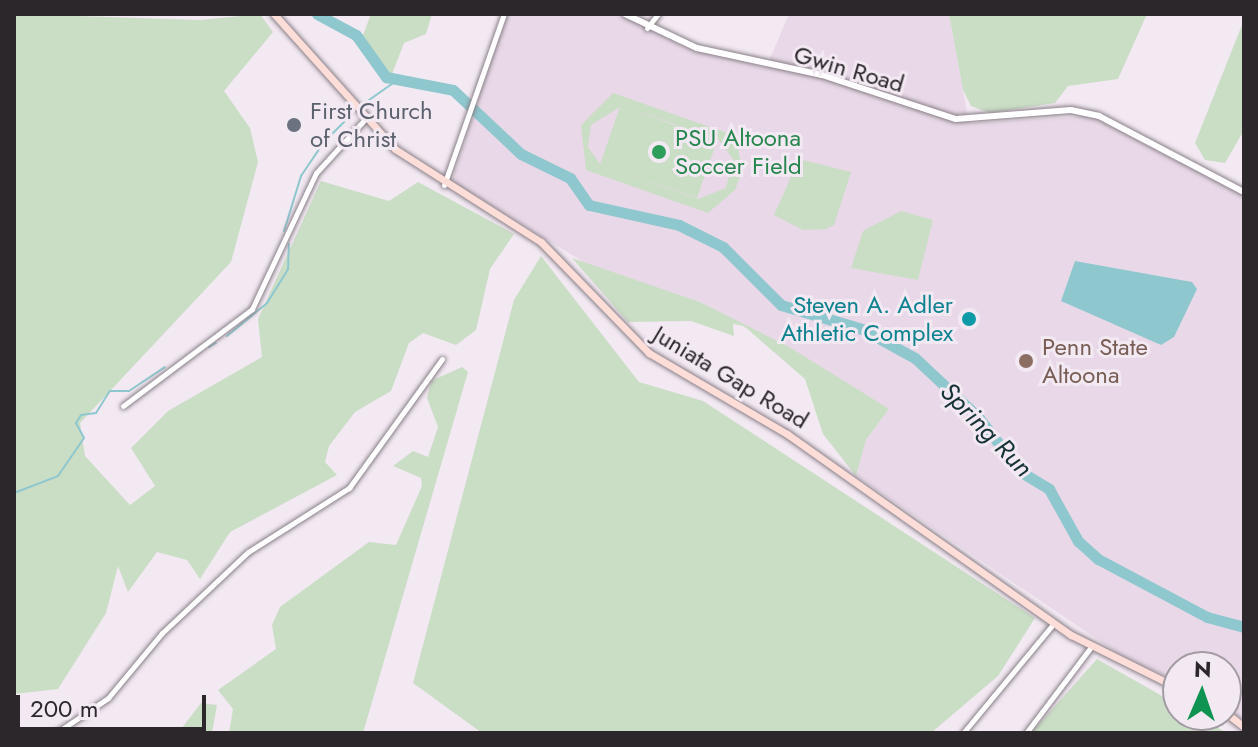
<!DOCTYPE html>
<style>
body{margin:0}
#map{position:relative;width:1258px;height:747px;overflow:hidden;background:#f3e9f3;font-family:Jost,sans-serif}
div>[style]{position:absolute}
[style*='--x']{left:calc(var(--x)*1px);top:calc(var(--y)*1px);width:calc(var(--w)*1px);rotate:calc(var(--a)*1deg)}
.built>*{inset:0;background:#e9d9e8}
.green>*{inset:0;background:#caddc5}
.water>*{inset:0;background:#8fc7cf}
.stream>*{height:2px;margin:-1px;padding:0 1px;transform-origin:1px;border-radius:1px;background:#8fc7cf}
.river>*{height:11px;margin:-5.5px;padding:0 5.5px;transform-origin:5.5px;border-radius:5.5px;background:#8fc7cf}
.roads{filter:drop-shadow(0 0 2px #898088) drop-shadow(0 0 2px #898088)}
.minor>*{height:5px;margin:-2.5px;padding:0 2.5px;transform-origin:2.5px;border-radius:2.5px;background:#fff}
.tertiary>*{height:6px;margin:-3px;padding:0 3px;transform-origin:3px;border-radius:3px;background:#fff}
.secondary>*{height:7px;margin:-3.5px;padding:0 3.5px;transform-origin:3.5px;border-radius:3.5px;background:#fdddd7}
.dots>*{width:22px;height:22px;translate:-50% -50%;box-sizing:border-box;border:4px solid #f3e9f3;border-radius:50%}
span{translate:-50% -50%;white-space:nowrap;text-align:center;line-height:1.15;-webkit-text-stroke:6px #f3e9f3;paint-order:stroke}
.street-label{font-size:24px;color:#2b272b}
.worship-label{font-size:24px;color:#5b616d}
.left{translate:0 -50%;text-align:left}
.leisure-label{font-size:24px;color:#27864d}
.culture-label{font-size:24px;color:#0d838f}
.right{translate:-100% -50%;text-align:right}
.education-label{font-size:24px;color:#785e54}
.water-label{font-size:26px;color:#153235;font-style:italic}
.frame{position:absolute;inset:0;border:16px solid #2b272b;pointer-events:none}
.north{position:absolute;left:1162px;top:651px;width:80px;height:80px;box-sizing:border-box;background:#f3e9f3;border:2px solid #a39ba3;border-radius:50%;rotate:2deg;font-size:22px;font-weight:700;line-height:32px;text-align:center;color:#2b272b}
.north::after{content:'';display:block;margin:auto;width:28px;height:36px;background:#0e9352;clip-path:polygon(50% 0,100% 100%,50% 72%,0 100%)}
.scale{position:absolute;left:16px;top:695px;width:190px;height:36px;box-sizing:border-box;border:4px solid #2b272b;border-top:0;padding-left:10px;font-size:24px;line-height:28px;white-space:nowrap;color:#2b272b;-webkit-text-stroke:6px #f3e9f3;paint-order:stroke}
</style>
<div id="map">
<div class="built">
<i style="clip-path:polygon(506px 14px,620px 14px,678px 44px,766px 68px,789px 14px,949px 14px,969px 123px,1091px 116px,1244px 196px,1244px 720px,1226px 707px,1226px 667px,1178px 667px,1178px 682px,1119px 654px,856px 476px,866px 440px,889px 409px,700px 302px,588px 265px,452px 181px)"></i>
</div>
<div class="green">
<i style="clip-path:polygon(14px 14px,200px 20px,260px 14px,273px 32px,224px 91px,250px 128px,258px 162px,231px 262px,80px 423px,85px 456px,130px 505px,155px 486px,131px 448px,168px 411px,262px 357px,258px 319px,321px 181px,389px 201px,418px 182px,514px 234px,490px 269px,476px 330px,456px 345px,423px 333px,409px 343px,391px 391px,355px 412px,329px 446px,325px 462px,337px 475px,230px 532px,200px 579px,187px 560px,157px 552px,128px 592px,118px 566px,106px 613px,58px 689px,14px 694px)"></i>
<i style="clip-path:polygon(371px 14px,432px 14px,426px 34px,404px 43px,392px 74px,383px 74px,360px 43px)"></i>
<i style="clip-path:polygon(949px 14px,1147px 14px,1118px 79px,1068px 86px,1055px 103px,990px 113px,971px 106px,963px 90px)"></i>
<i style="clip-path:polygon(1244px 20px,1244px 130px,1225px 163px,1205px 160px,1195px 143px)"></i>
<i style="clip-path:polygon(evenodd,613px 93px,736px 136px,742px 171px,735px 190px,708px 213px,586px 170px,581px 125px,613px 93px,620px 107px,600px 164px,588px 147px,591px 125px,620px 107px,613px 93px,625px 107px,719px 140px,733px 159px,726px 188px,698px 199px,602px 166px,697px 198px,717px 141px,625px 107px)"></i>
<i style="clip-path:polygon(799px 159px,851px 172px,834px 225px,825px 229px,803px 230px,774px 215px)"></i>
<i style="clip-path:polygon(901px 211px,933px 220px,918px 280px,851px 268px,863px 231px)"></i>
<i style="clip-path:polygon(541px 256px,639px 382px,703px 401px,1035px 618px,998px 676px,931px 733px,482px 733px,413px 683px,514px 300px)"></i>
<i style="clip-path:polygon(572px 258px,700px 302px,791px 348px,889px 409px,866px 440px,856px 476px,823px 434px,805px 379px,744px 326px,733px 324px,734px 336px,691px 321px,628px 322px)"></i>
<i style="clip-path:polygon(462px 367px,468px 372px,363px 733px,229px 733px,233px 709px,218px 690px,276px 649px,272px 625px,280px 607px,369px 542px,396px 545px,422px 486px,421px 478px,393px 466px,413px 451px,428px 457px,438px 427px,427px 398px,431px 381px)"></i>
<i style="clip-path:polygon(1097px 659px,1178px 705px,1178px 715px,1195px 715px,1227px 733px,1031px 733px)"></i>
<i style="clip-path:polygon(201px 703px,217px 705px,212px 733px,178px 733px)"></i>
</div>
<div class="water">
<i style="clip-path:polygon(1075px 261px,1192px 282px,1197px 289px,1174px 337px,1161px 345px,1061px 301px)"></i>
</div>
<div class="stream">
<i style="--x:362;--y:105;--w:42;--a:-35.2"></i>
<i style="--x:331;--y:135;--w:30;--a:-45"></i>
<i style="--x:284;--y:231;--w:58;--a:-72.8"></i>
<i style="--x:301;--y:176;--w:40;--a:-56"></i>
<i style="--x:227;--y:336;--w:52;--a:-39.5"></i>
<i style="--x:267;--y:303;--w:40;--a:-58"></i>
<i style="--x:288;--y:269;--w:25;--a:-88"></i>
<i style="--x:209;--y:347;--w:8;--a:-30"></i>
<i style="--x:14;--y:493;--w:47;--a:-21.1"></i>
<i style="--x:58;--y:476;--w:46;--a:-55.6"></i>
<i style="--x:84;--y:438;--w:17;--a:-118"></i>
<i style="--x:76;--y:423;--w:9;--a:-58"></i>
<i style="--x:81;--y:415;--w:15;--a:-8"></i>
<i style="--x:96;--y:413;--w:26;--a:-58"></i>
<i style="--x:110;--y:391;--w:19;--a:0"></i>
<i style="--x:129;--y:391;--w:43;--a:-33.7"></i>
</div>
<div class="river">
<i style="--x:317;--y:14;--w:44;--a:28.3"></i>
<i style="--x:356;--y:35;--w:52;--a:54.5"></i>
<i style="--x:386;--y:77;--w:68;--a:11"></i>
<i style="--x:453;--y:90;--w:93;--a:43.3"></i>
<i style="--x:521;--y:154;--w:55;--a:26.1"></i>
<i style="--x:570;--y:178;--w:33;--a:55"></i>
<i style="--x:589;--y:205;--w:92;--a:12.5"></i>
<i style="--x:679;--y:225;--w:49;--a:26.6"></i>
<i style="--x:723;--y:247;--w:82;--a:45"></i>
<i style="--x:781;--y:305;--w:84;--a:16.5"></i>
<i style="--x:862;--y:329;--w:60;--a:28.7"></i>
<i style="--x:915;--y:358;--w:86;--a:43.1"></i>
<i style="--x:978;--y:417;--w:70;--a:52"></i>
<i style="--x:1021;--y:472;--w:33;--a:31"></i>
<i style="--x:1049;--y:489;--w:60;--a:60.9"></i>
<i style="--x:1078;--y:541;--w:27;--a:42"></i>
<i style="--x:1098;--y:559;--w:123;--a:28"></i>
<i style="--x:1207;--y:617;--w:38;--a:15"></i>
</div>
<div class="roads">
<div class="minor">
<i style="--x:647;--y:28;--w:18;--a:-52"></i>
<i style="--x:444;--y:185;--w:181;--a:-70.7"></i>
<i style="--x:123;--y:406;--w:161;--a:-36.9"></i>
<i style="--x:252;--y:309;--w:150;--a:-64.8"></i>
<i style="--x:316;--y:173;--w:74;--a:-47.7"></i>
<i style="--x:56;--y:733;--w:63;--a:-33.9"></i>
<i style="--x:108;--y:698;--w:85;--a:-50.3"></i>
<i style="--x:162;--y:633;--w:118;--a:-43.3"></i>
<i style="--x:248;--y:552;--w:120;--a:-32.4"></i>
<i style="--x:349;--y:488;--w:159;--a:-54.2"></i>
<i style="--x:963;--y:733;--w:143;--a:-50.4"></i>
<i style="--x:1026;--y:733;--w:108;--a:-52.9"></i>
</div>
<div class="tertiary">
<i style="--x:625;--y:14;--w:80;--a:25.3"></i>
<i style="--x:697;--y:48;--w:128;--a:12.2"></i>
<i style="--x:822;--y:75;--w:141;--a:18.2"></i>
<i style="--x:956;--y:119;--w:115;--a:-4.5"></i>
<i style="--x:1071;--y:110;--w:29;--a:12"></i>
<i style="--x:1099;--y:116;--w:164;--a:27.7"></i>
</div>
<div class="secondary">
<i style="--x:274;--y:14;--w:181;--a:48.1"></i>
<i style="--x:395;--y:149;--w:173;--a:32.5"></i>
<i style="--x:541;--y:242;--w:155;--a:45.8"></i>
<i style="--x:649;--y:353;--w:160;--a:30.4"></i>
<i style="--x:787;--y:434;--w:348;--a:35.3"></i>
<i style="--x:1071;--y:635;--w:119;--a:26.4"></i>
<i style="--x:1226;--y:713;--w:23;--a:38"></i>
</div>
</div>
<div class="dots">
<i style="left:294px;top:125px;background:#6b7280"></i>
<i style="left:659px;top:152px;background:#2e9e5b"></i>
<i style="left:969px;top:319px;background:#0f9aa8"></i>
<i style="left:1026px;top:361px;background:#8d6e63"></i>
</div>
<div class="street-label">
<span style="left:849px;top:69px;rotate:16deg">Gwin Road</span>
<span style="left:731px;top:377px;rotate:31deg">Juniata Gap Road</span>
</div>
<div class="worship-label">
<span class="left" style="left:310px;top:125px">First Church<br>of Christ</span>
</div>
<div class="leisure-label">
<span class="left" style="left:675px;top:152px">PSU Altoona<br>Soccer Field</span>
</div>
<div class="culture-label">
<span class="right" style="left:953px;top:319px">Steven A. Adler<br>Athletic Complex</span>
</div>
<div class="education-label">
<span class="left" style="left:1042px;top:361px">Penn State<br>Altoona</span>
</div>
<div class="water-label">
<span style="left:986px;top:430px;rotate:46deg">Spring Run</span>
</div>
<div class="frame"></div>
<div class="north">N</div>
<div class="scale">200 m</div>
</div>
